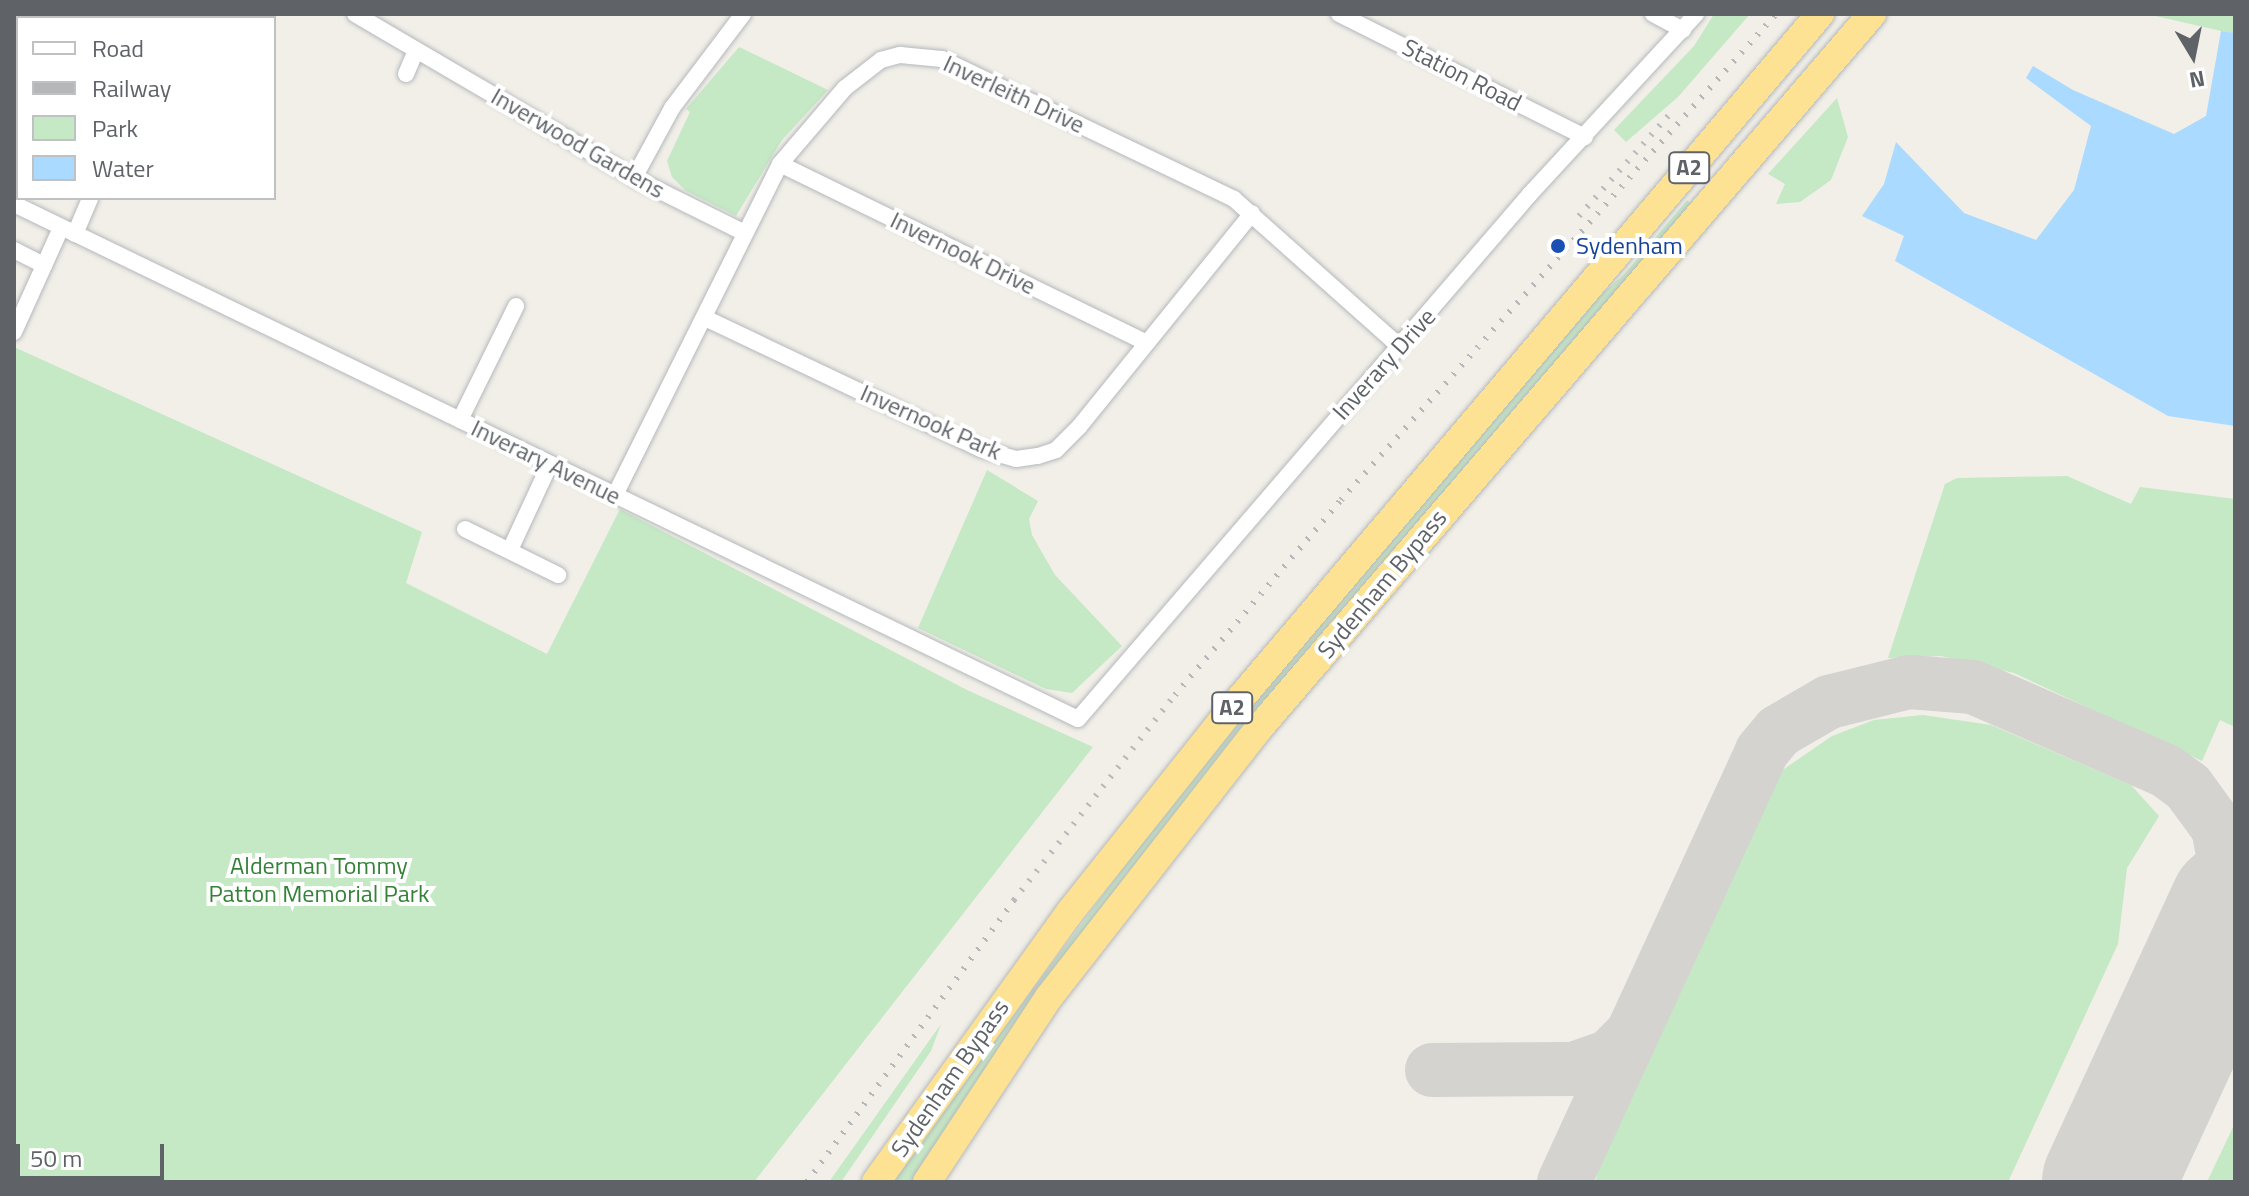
<!DOCTYPE html>
<style>
body{margin:0}
#map{position:relative;width:2249px;height:1196px;overflow:hidden;background:#f1efe8;font-family:"Titillium Web",sans-serif}
div>[style]{position:absolute}
[style*='--x']{left:calc(var(--x)*1px);top:calc(var(--y)*1px);width:calc(var(--w)*1px);rotate:calc(var(--a)*1deg)}
.green>*{inset:0;background:#c5e8c5}
.water>*{inset:0;background:#aadaff}
.taxiway>*{height:54px;margin:-27px;padding:0 27px;transform-origin:27px;border-radius:27px;background:#d4d3d0}
.runway>*{height:132px;margin:-66px;padding:0 66px;transform-origin:66px;border-radius:66px;background:#d4d3d0}
.roads{filter:drop-shadow(0 0 2px #b5b8bc) drop-shadow(0 0 2px #b5b8bc)}
.street>*{height:16px;margin:-8px;padding:0 8px;transform-origin:8px;border-radius:8px;background:#fff}
.highway>*{height:28px;margin:-14px;padding:0 14px;transform-origin:14px;border-radius:14px;background:#fde293}
.rail>*{height:6px;margin-top:-3px;transform-origin:0;background:repeating-linear-gradient(90deg,#b6b7b8 0 2px,transparent 0 12px)}
.dots>*{width:22px;height:22px;translate:-50% -50%;box-sizing:border-box;border:4px solid #fff;border-radius:50%}
span{translate:-50% -50%;white-space:nowrap;text-align:center;line-height:1.15;-webkit-text-stroke:8px #fff;paint-order:stroke}
.shield-label span{padding:2px 6px;background:#fff;border:2px solid;border-radius:6px;-webkit-text-stroke-width:0}
.shield-label{font-size:22px;color:#5f6368;font-weight:700}
.street-label{font-size:24px;color:#5f6368}
.transit-label{font-size:24px;color:#164399}
.left{translate:0 -50%;text-align:left}
.park-label{font-size:24px;color:#348238}
.frame{position:absolute;inset:0;border:16px solid #5f6368;pointer-events:none}
.legend{position:absolute;left:16px;top:16px;width:260px;height:184px;box-sizing:border-box;background:#fff;border:2px solid #bfc1c3;margin:0;padding:10px 14px;list-style:none;font-size:24px;color:#5f6368}
.legend li{display:flex;align-items:center;gap:16px;height:40px}
.legend b{width:40px;border:2px solid #bfc1c3}
.north{position:absolute;left:2153px;top:16px;width:80px;height:80px;-webkit-text-stroke:6px #fff;paint-order:stroke;rotate:170deg;font-size:22px;font-weight:700;line-height:32px;text-align:center;color:#5f6368}
.north::after{content:'';display:block;margin:auto;width:28px;height:36px;background:#5f6368;clip-path:polygon(50% 0,100% 100%,50% 72%,0 100%)}
.scale{position:absolute;left:16px;top:1144px;width:148px;height:36px;box-sizing:border-box;border:4px solid #5f6368;border-top:0;padding-left:10px;font-size:24px;line-height:28px;white-space:nowrap;color:#5f6368;-webkit-text-stroke:6px #fff;paint-order:stroke}
</style>
<div id="map">
<div class="green">
<i style="clip-path:polygon(1714px 14px,1750px 14px,1678px 97px,1626px 142px,1614px 130px,1694px 46px)"></i>
<i style="clip-path:polygon(2147px 14px,2235px 14px,2235px 33px,2221px 31px)"></i>
<i style="clip-path:polygon(739px 47px,828px 90px,782px 140px,736px 216px,686px 191px,672px 177px,667px 161px,690px 112px,686px 109px)"></i>
<i style="clip-path:polygon(1837px 98px,1848px 137px,1831px 180px,1800px 202px,1776px 204px,1785px 184px,1768px 174px)"></i>
<i style="clip-path:polygon(1687px 200px,1691px 204px,1205px 774px,999px 1048px,911px 1182px,890px 1182px,1201px 763px,1589px 306px,1625px 273px)"></i>
<i style="clip-path:polygon(14px 347px,422px 532px,406px 583px,547px 654px,620px 509px,967px 690px,1093px 747px,754px 1182px,14px 1182px)"></i>
<i style="clip-path:polygon(987px 470px,1038px 501px,1029px 519px,1032px 535px,1055px 575px,1122px 646px,1072px 693px,1046px 689px,918px 628px)"></i>
<i style="clip-path:polygon(2067px 476px,2131px 504px,2140px 487px,2235px 499px,2235px 727px,2220px 720px,2202px 761px,2014px 673px,1941px 656px,1888px 658px,1945px 484px,1957px 478px)"></i>
<i style="clip-path:polygon(1923px 715px,1991px 725px,2131px 785px,2159px 816px,2127px 868px,2118px 944px,2008px 1182px,1596px 1182px,1597px 1170px,1781px 771px,1832px 736px,1874px 720px)"></i>
<i style="clip-path:polygon(941px 1024px,931px 1051px,841px 1182px,829px 1182px)"></i>
<i style="clip-path:polygon(2235px 1123px,2235px 1182px,2207px 1182px)"></i>
</div>
<div class="water">
<i style="clip-path:polygon(2221px 31px,2235px 33px,2235px 426px,2168px 416px,1895px 261px,1904px 236px,1862px 216px,1884px 184px,1896px 142px,1964px 213px,2036px 240px,2074px 190px,2091px 126px,2026px 78px,2033px 66px,2073px 90px,2174px 134px,2206px 116px)"></i>
</div>
<div class="taxiway">
<i style="--x:1432;--y:1070;--w:141;--a:-0.4"></i>
<i style="--x:1573;--y:1069;--w:39;--a:-19"></i>
<i style="--x:1610;--y:1056;--w:28;--a:-45"></i>
<i style="--x:1564;--y:1182;--w:474;--a:-65.3"></i>
<i style="--x:1762;--y:751;--w:26;--a:-50"></i>
<i style="--x:1779;--y:731;--w:58;--a:-30.1"></i>
<i style="--x:1829;--y:702;--w:82;--a:-14"></i>
<i style="--x:1909;--y:682;--w:64;--a:4.5"></i>
<i style="--x:1973;--y:687;--w:210;--a:23.5"></i>
<i style="--x:2166;--y:771;--w:27;--a:36"></i>
<i style="--x:2188;--y:787;--w:51;--a:53.8"></i>
<i style="--x:2218;--y:828;--w:64;--a:79.2"></i>
<i style="--x:2230;--y:891;--w:40;--a:98.5"></i>
</div>
<div class="runway">
<i style="--x:2108;--y:1182;--w:303;--a:-65.2"></i>
</div>
<div class="roads">
<div class="street">
<i style="--x:355;--y:14;--w:324;--a:30.4"></i>
<i style="--x:634;--y:178;--w:122;--a:26.4"></i>
<i style="--x:1339;--y:14;--w:275;--a:26.6"></i>
<i style="--x:1653;--y:14;--w:34;--a:28"></i>
<i style="--x:406;--y:74;--w:26;--a:-67"></i>
<i style="--x:780;--y:164;--w:406;--a:26"></i>
<i style="--x:634;--y:178;--w:80;--a:-61.5"></i>
<i style="--x:672;--y:108;--w:118;--a:-52.9"></i>
<i style="--x:14;--y:204;--w:1182;--a:25.83"></i>
<i style="--x:1078;--y:719;--w:693;--a:-49.27"></i>
<i style="--x:1530;--y:194;--w:245;--a:-47.3"></i>
<i style="--x:75;--y:234;--w:39;--a:-67"></i>
<i style="--x:14;--y:250;--w:34;--a:27"></i>
<i style="--x:705;--y:318;--w:306;--a:25.4"></i>
<i style="--x:981;--y:449;--w:36;--a:16"></i>
<i style="--x:1016;--y:459;--w:22;--a:-8"></i>
<i style="--x:1038;--y:456;--w:19;--a:-18"></i>
<i style="--x:1056;--y:450;--w:33;--a:-45"></i>
<i style="--x:1079;--y:427;--w:275;--a:-51"></i>
<i style="--x:14;--y:332;--w:114;--a:-65.7"></i>
<i style="--x:460;--y:420;--w:127;--a:-63.8"></i>
<i style="--x:615;--y:495;--w:370;--a:-63.5"></i>
<i style="--x:780;--y:164;--w:100;--a:-49.5"></i>
<i style="--x:845;--y:88;--w:46;--a:-37.9"></i>
<i style="--x:881;--y:60;--w:20;--a:-15"></i>
<i style="--x:900;--y:55;--w:42;--a:5.4"></i>
<i style="--x:942;--y:59;--w:324;--a:25.6"></i>
<i style="--x:1234;--y:199;--w:221;--a:41.7"></i>
<i style="--x:465;--y:529;--w:104;--a:26.3"></i>
<i style="--x:510;--y:550;--w:95;--a:-65.1"></i>
</div>
<div class="highway">
<i style="--x:876;--y:1182;--w:332;--a:-54.3"></i>
<i style="--x:1070;--y:912;--w:263;--a:-51.5"></i>
<i style="--x:1234;--y:706;--w:907;--a:-49.74"></i>
<i style="--x:927;--y:1182;--w:222;--a:-56.6"></i>
<i style="--x:1049;--y:997;--w:343;--a:-52"></i>
<i style="--x:1260;--y:727;--w:940;--a:-49.36"></i>
</div>
</div>
<div class="rail">
<i style="--x:1579;--y:216;--w:135;--a:-48.3"></i>
<i style="--x:807;--y:1182;--w:350;--a:-53.7"></i>
<i style="--x:1014;--y:900;--w:261;--a:-51.9"></i>
<i style="--x:1175;--y:695;--w:256;--a:-49.6"></i>
<i style="--x:1341;--y:500;--w:652;--a:-48.17"></i>
</div>
<div class="dots">
<i style="left:1558px;top:246px;background:#1a4fb4"></i>
</div>
<div class="shield-label">
<span style="left:1689px;top:168px">A2</span>
<span style="left:1232px;top:708px">A2</span>
</div>
<div class="street-label">
<span style="left:1462px;top:75px;rotate:27deg">Station Road</span>
<span style="left:1014px;top:94px;rotate:25deg">Inverleith Drive</span>
<span style="left:578px;top:143px;rotate:30deg">Inverwood Gardens</span>
<span style="left:963px;top:253px;rotate:26deg">Invernook Drive</span>
<span style="left:1384px;top:364px;rotate:-48deg">Inverary Drive</span>
<span style="left:931px;top:422px;rotate:24deg">Invernook Park</span>
<span style="left:546px;top:462px;rotate:26deg">Inverary Avenue</span>
<span style="left:1382px;top:584px;rotate:-50deg">Sydenham Bypass</span>
<span style="left:950px;top:1078px;rotate:-55deg">Sydenham Bypass</span>
</div>
<div class="transit-label">
<span class="left" style="left:1576px;top:246px">Sydenham</span>
</div>
<div class="park-label">
<span style="left:319px;top:880px">Alderman Tommy<br>Patton Memorial Park</span>
</div>
<div class="frame"></div>
<ul class="legend">
<li><b style="height:10px;background:#fff"></b>Road</li>
<li><b style="height:10px;background:#b6b7b8"></b>Railway</li>
<li><b style="height:22px;background:#c5e8c5"></b>Park</li>
<li><b style="height:22px;background:#aadaff"></b>Water</li>
</ul>
<div class="north">N</div>
<div class="scale">50 m</div>
</div>
